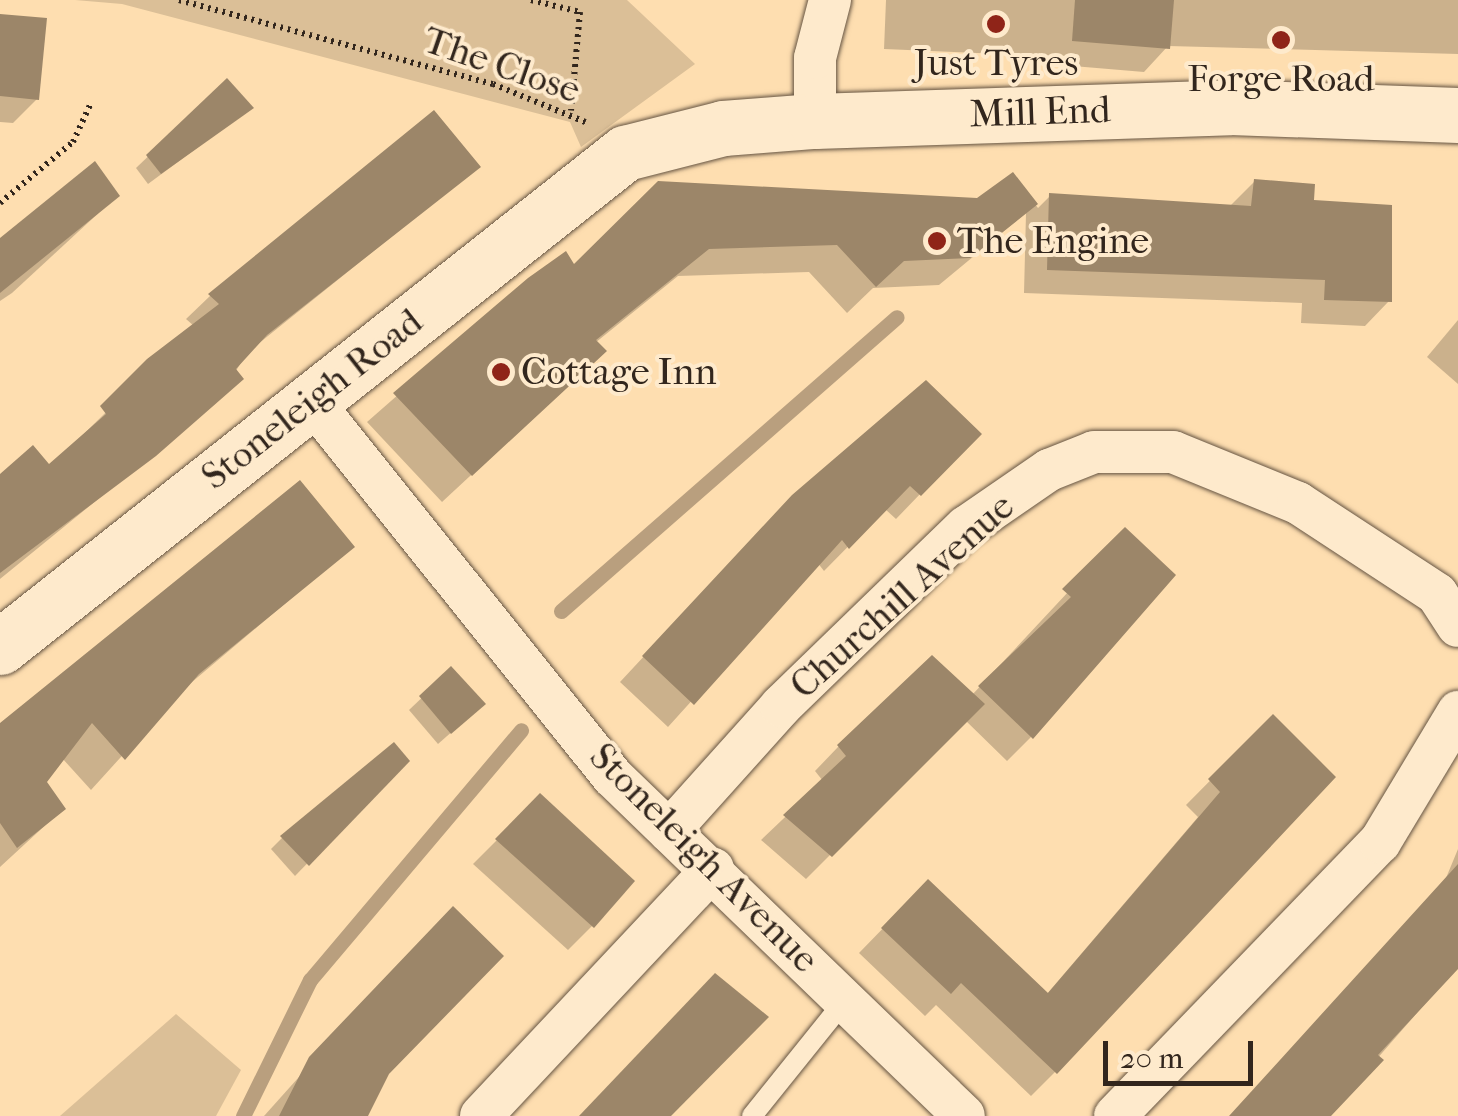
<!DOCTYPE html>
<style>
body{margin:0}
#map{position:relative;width:1458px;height:1116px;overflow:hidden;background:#fedeb0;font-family:"IM FELL French Canon",serif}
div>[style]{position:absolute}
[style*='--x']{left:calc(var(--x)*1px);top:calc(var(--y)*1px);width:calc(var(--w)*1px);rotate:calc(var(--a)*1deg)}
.green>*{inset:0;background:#dbbf97}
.shadow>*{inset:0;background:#0003}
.stream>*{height:15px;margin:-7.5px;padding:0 7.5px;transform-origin:7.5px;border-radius:7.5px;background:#b99f7e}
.building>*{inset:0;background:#9c8669}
.path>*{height:6px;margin-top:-3px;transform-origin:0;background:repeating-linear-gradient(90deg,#32261d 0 2.5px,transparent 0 7.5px)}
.roads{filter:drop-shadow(0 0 2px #655442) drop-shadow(0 0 2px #655442)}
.lane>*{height:20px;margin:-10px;padding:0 10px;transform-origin:10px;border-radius:10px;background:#feeacc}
.street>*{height:42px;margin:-21px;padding:0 21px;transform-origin:21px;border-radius:21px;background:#feeacc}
.secondary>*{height:55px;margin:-27.5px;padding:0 27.5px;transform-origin:27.5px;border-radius:27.5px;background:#feeacc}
.dots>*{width:28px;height:28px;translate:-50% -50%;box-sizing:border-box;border:5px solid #feeacc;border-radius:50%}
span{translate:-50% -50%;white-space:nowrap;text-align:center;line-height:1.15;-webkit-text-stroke:8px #feeacc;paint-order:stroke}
.poi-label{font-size:38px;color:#32261d}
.left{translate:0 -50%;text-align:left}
.street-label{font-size:38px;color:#32261d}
.scale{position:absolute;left:1103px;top:1041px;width:150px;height:45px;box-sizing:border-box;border:5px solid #32261d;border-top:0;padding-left:12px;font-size:30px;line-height:35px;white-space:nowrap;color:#32261d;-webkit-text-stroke:8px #feeacc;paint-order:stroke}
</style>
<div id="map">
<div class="green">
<i style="clip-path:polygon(75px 0,627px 0,695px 64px,581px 147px,570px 122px,122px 4px)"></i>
<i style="clip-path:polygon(176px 1014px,241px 1070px,216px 1116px,60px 1116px)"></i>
</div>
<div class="shadow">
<i style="clip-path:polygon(886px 0,1458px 0,1458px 54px,1168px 46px,1144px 72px,1049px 64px,1049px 56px,884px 49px)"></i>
<i style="clip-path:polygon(0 17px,37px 99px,13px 123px,0 122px)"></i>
<i style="clip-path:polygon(227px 81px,251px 108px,148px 184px,136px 168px)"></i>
<i style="clip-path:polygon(433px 113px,478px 167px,247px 353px,216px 403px,0 579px,0 477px,49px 468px,194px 326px,186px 319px,210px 296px)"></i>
<i style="clip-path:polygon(1013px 176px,1038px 208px,1050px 196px,1229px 207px,1255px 181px,1311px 203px,1389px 301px,1365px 326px,1301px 323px,1302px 303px,1024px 293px,1026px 213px,939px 285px,873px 288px,847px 313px,809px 272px,678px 276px,595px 343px,576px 378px,442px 502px,367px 422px,529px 280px,978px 201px)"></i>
<i style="clip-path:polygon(117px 196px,12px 293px,0 301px,0 240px)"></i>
<i style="clip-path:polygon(1458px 320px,1458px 384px,1427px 357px)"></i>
<i style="clip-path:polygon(978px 434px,896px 519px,885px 509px,824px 571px,817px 562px,668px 727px,620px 682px,768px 523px)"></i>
<i style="clip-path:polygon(1125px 531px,1031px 737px,1007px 761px,965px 720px,806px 879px,761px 840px,823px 781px,815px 771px,838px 747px,972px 695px)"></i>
<i style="clip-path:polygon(352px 547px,179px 693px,91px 790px,62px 758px,43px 782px,63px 809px,0 867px,0 724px)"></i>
<i style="clip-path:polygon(451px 670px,471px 715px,438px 744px,409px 710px)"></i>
<i style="clip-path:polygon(1273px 717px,1055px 1072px,1031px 1096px,936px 1005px,925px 1016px,859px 953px,928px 882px,1046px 995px,1198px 817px,1186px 805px)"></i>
<i style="clip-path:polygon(407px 761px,295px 876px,271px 849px,282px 838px)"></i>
<i style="clip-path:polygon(541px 796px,592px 926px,568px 950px,473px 864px)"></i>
<i style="clip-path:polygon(1458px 849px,1458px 966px,1327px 1116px,1231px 1116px,1446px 878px)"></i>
<i style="clip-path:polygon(419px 943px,387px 1072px,366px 1116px,264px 1116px)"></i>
</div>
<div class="stream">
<i style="--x:561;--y:611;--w:446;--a:-41.2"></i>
<i style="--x:243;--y:1116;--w:152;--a:-63.8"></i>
<i style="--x:310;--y:980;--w:327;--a:-49.8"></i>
</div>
<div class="building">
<i style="clip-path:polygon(1075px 0,1174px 0,1170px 49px,1072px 41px)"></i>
<i style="clip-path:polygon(0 14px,47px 18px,39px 100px,0 96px)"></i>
<i style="clip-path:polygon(227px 78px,254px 108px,161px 174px,146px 155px)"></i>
<i style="clip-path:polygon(434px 110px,481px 167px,267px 335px,236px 369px,244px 379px,156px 456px,0 573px,0 474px,33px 445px,49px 464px,106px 414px,100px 406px,147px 359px,219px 304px,208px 294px)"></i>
<i style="clip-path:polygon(95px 161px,120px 196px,0 293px,0 238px)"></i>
<i style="clip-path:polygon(1013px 172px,1038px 204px,970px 258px,904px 261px,876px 287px,837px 245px,709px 249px,596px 340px,607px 351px,472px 476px,393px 393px,528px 278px,566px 251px,574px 264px,658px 181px,977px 198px)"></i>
<i style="clip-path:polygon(1254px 179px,1315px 184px,1314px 200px,1392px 205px,1392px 302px,1324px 300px,1325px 280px,1047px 270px,1049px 193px,1251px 206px)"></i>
<i style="clip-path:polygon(926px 380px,982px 434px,921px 496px,910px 486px,849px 549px,842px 540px,694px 705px,642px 656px,792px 495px)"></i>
<i style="clip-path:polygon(300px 480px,355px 547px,199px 674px,125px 760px,92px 723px,47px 782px,66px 809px,17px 848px,0 823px,0 723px)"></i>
<i style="clip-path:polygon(1125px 527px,1176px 575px,1033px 739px,978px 686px,1071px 597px,1062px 589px)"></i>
<i style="clip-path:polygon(932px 655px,985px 704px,832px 857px,783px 815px,846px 756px,837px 745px)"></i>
<i style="clip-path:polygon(451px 666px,486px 704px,451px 734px,419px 696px)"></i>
<i style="clip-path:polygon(1273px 714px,1336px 777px,1057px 1074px,961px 983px,951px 994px,881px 928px,928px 879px,1048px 993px,1220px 792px,1208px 779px)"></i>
<i style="clip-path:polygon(394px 742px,410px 761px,309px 866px,280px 836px)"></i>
<i style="clip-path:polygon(540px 793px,635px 881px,594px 928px,495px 839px)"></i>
<i style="clip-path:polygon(1458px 864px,1458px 969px,1378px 1055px,1384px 1060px,1331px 1116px,1229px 1116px)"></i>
<i style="clip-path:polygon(453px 906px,504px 956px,389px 1074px,368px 1116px,279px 1116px,309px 1057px)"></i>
<i style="clip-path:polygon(715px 973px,769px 1017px,671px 1116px,579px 1116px)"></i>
</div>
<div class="path">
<i style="--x:179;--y:0;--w:325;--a:15"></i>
<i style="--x:493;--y:84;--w:100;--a:22.4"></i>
<i style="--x:531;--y:0;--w:50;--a:13.8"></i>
<i style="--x:580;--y:12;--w:99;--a:95.2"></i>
<i style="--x:0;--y:203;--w:95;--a:-39.9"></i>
<i style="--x:73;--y:142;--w:41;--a:-65.3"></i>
</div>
<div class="roads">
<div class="lane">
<i style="--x:752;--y:1116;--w:151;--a:-51.2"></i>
</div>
<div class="street">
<i style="--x:815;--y:121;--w:63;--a:-90"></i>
<i style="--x:815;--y:58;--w:60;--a:-75.5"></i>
<i style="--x:310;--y:399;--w:483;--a:51.3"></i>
<i style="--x:612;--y:776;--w:489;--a:44"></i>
<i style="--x:669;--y:831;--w:168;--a:-48.1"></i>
<i style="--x:781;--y:706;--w:257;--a:-44.1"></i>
<i style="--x:966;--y:527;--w:101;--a:-34.5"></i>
<i style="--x:1049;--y:470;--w:48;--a:-21.8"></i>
<i style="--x:1094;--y:452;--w:79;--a:0"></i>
<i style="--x:1173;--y:452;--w:135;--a:22.2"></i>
<i style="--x:1298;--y:503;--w:166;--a:33.2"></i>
<i style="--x:1437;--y:594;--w:38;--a:57"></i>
<i style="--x:481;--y:1116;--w:339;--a:-46.8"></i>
<i style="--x:1115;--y:1116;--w:381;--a:-46"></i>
<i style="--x:1380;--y:842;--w:152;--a:-59"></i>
</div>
<div class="secondary">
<i style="--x:0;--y:647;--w:797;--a:-38.32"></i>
<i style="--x:625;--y:153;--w:101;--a:-14.3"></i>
<i style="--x:723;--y:128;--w:92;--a:-4.4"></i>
<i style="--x:815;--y:121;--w:415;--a:-1.9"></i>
<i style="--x:1230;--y:107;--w:228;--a:2"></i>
</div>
</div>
<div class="dots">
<i style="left:996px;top:24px;background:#8f2418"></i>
<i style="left:1281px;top:40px;background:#8f2418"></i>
<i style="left:937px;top:241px;background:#8f2418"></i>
<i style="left:501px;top:372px;background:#8f2418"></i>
</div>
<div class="poi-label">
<span style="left:996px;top:63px">Just Tyres</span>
<span style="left:1281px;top:79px">Forge Road</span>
<span class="left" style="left:957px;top:241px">The Engine</span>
<span class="left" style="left:521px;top:372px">Cottage Inn</span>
</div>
<div class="street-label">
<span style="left:502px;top:65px;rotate:19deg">The Close</span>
<span style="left:1040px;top:112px;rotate:-2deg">Mill End</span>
<span style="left:312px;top:399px;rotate:-38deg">Stoneleigh Road</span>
<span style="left:902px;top:596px;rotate:-42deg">Churchill Avenue</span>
<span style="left:704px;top:858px;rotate:45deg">Stoneleigh Avenue</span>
</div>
<div class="scale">20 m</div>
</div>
